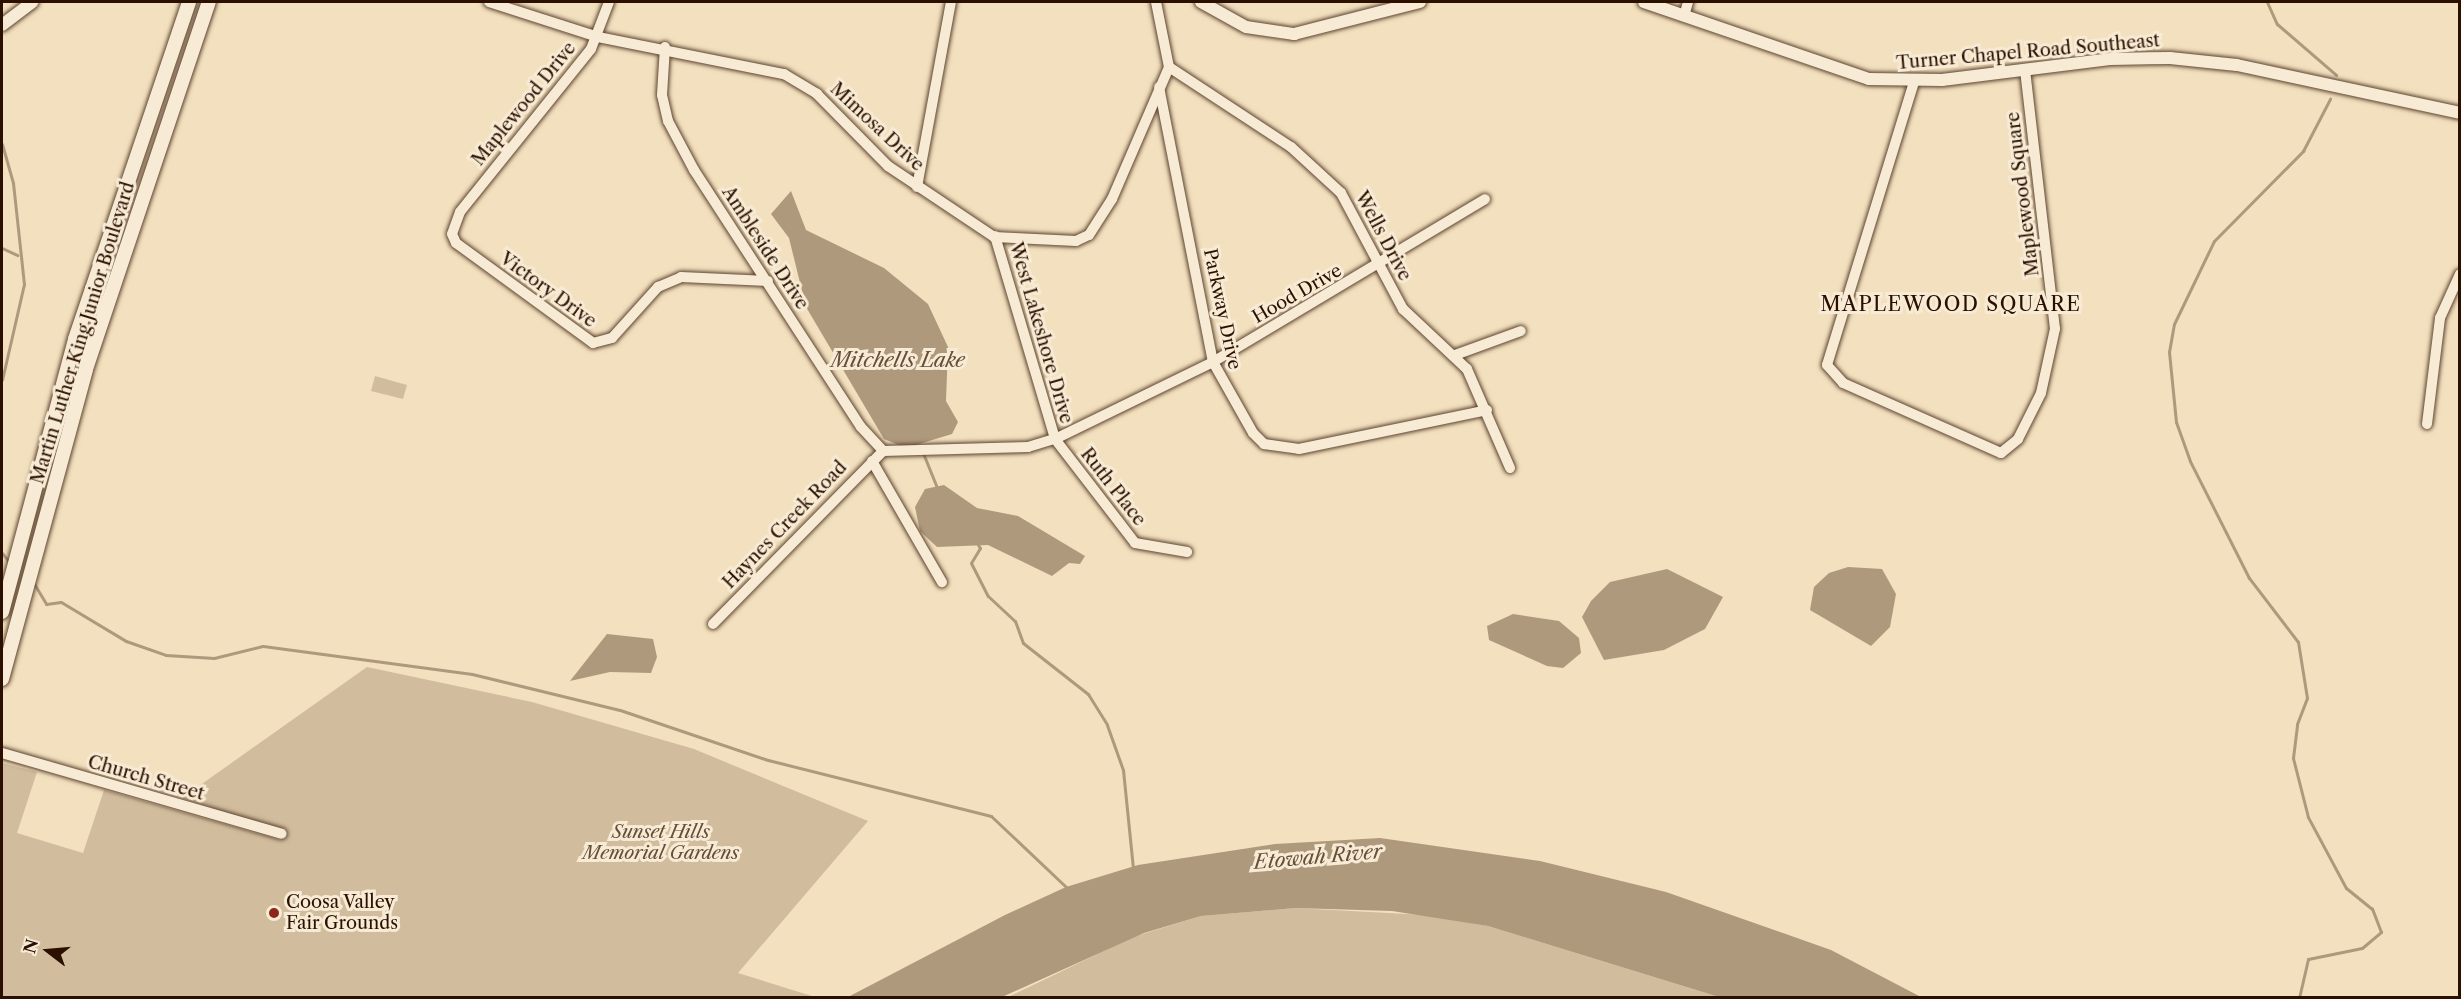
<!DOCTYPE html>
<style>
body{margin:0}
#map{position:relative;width:2461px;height:999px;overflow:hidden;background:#f3e0be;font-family:"Libre Caslon Text",serif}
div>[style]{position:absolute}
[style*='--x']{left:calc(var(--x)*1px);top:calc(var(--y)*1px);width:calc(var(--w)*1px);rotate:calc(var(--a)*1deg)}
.green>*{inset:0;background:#d1bd9e}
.water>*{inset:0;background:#af997d}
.stream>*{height:3px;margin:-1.5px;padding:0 1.5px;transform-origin:1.5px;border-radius:1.5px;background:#af997d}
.roads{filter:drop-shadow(0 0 2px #5d4430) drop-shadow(0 0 2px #5d4430)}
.minor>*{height:10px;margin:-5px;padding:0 5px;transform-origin:5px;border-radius:5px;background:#f7ebd5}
.tertiary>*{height:12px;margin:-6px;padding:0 6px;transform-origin:6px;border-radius:6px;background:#f7ebd5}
.secondary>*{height:14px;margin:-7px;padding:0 7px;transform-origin:7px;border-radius:7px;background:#f7ebd5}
.dots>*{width:16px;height:16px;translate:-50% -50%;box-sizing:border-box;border:3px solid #f7ebd5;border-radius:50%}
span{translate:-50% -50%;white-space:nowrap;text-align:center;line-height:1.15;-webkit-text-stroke:6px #f7ebd5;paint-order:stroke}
.street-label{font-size:18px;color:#2b1000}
.park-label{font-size:18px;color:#654d37;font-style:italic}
.poi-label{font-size:18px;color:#2b1000}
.left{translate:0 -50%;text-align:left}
.neighbourhood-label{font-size:20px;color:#2b1000;letter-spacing:1.5px}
.water-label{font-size:20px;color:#664e38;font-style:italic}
.frame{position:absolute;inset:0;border:3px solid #2b1000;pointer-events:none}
.north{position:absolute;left:18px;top:921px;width:60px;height:60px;-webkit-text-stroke:4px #f7ebd5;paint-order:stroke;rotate:286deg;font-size:16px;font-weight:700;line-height:24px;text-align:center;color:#2b1000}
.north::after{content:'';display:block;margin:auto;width:21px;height:27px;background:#2b1000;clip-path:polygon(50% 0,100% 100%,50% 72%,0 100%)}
</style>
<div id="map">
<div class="green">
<i style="clip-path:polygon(375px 376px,407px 385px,403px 399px,371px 391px)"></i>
<i style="clip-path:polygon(367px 667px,532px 702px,694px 749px,868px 821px,738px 973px,815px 997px,2px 997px,2px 763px,37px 772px,17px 833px,83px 853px,104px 790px,280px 840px,287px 832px,182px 798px)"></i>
<i style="clip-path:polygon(1295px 908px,1426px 915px,1488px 926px,1719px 997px,1006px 998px,1133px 937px,1201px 916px)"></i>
</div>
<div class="water">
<i style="clip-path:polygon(791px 191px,806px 230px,884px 268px,928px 304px,948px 347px,946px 401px,958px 422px,952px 434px,906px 448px,884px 439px,806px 307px,789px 238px,771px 214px)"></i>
<i style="clip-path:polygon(944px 485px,977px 508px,1018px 516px,1085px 556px,1080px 564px,1069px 563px,1052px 576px,988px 545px,937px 547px,920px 531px,915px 507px,925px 489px)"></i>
<i style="clip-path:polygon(1848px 567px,1882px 569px,1896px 594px,1890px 627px,1871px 646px,1810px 610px,1814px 587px,1829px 573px)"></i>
<i style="clip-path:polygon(1667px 569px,1723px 597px,1705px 629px,1664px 650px,1604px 660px,1582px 617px,1591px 601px,1610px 582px)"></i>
<i style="clip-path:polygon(1513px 614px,1559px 621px,1579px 638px,1581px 653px,1563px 668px,1547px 666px,1489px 640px,1487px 626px)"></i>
<i style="clip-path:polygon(607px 634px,653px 639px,657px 657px,651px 673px,610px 672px,570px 681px)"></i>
<i style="clip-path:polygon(1380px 838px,1540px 861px,1666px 892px,1831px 950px,1921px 997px,1719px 997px,1488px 926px,1392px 911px,1295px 908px,1201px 916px,1144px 933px,1002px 997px,848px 997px,1005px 915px,1066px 887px,1138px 865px,1275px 844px)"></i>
</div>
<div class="stream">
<i style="--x:2267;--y:2;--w:24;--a:66"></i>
<i style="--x:2277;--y:24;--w:78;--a:40.8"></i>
<i style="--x:2;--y:144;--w:41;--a:74.2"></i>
<i style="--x:13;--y:183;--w:102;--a:83.8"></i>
<i style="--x:24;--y:284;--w:98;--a:102.9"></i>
<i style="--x:2;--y:248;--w:17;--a:25"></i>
<i style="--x:923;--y:453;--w:35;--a:68"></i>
<i style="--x:977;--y:543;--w:6;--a:59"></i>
<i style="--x:980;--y:548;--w:17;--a:121"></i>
<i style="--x:971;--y:563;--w:37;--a:63"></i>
<i style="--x:988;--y:596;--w:37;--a:43"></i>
<i style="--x:1015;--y:621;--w:23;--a:70"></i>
<i style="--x:1023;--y:643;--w:83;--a:38.1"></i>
<i style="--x:1088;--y:694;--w:36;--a:58"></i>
<i style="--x:1107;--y:725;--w:48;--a:70.4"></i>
<i style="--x:1123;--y:770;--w:99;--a:84.2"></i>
<i style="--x:2;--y:553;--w:13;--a:51"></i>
<i style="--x:33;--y:582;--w:26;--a:59"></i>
<i style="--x:46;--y:604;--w:15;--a:-8"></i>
<i style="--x:61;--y:602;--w:76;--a:31"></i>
<i style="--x:126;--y:641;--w:42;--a:19.3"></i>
<i style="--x:166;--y:655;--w:48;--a:3.6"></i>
<i style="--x:214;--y:658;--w:50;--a:-13.8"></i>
<i style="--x:263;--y:646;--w:211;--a:7.6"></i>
<i style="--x:472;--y:674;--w:152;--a:13.7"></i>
<i style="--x:620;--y:710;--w:156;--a:18.7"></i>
<i style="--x:768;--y:760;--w:230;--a:14.1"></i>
<i style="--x:991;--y:816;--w:103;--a:43.4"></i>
<i style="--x:2299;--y:998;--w:40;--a:-77"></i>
<i style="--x:2308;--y:959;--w:55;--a:-11.5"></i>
<i style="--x:2362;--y:948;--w:25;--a:-40"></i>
<i style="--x:2381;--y:932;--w:25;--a:-111"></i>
<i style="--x:2372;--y:909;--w:33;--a:-141"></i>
<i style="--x:2346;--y:888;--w:81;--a:-118.2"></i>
<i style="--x:2308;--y:817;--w:61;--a:-104.3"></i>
<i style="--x:2293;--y:758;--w:34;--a:-83"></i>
<i style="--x:2297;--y:724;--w:28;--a:-69"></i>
<i style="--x:2307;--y:698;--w:57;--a:-99.1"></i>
<i style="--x:2298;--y:642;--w:81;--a:-127.4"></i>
<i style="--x:2249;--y:578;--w:131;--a:-116.8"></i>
<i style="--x:2190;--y:461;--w:41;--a:-109.7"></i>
<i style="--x:2176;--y:422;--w:70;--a:-95.7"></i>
<i style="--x:2169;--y:352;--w:28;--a:-80"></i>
<i style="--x:2174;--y:324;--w:92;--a:-64.3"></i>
<i style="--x:2214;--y:241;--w:127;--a:-45.3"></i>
<i style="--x:2303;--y:151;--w:59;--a:-62.6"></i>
</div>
<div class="roads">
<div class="minor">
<i style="--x:489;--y:2;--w:114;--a:17.8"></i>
<i style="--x:598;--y:37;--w:190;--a:11.3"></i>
<i style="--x:784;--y:74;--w:39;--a:31"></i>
<i style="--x:817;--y:94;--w:101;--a:45.4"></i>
<i style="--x:888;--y:166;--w:128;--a:33.8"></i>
<i style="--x:994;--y:237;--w:82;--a:2.8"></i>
<i style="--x:1076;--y:241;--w:14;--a:-25"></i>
<i style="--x:1089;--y:235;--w:43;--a:-57.4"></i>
<i style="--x:1112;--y:199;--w:144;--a:-66.6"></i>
<i style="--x:609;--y:2;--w:50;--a:111"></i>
<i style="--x:591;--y:49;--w:209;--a:128.8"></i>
<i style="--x:460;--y:212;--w:23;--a:110"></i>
<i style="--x:452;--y:234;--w:10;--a:66"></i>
<i style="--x:456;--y:243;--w:170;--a:36.1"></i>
<i style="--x:593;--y:343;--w:20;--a:-15"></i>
<i style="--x:612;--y:338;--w:69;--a:-48"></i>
<i style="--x:658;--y:287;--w:25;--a:-23"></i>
<i style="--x:681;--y:277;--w:87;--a:2.6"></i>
<i style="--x:1156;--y:2;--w:66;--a:78.7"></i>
<i style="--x:1684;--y:16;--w:15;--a:-74"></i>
<i style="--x:665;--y:47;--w:48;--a:93.6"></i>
<i style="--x:662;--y:95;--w:27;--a:77"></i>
<i style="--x:668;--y:121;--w:55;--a:62"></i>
<i style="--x:694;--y:170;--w:306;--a:57"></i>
<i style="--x:861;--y:427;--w:33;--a:47"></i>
<i style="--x:1169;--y:67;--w:146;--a:33.3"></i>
<i style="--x:1291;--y:147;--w:68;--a:42.6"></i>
<i style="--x:1341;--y:193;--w:132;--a:61.9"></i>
<i style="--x:1403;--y:309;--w:88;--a:43.2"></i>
<i style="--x:1467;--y:369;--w:108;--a:66.5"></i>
<i style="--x:1914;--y:82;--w:296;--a:107.1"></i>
<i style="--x:1827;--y:365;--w:24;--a:48"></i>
<i style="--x:1843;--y:383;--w:173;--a:23.9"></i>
<i style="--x:2001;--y:453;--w:22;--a:-39"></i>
<i style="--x:2018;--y:439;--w:51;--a:-63.4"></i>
<i style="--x:2041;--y:393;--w:66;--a:-77.7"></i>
<i style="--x:2055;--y:329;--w:261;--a:-96.6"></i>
<i style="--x:1159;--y:87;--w:280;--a:78.9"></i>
<i style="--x:1213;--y:362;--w:81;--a:60.6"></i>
<i style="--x:1253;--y:433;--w:16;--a:45"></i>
<i style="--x:1264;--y:444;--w:35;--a:8"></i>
<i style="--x:1299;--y:449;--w:192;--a:-11.7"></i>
<i style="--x:917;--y:187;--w:188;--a:-79.6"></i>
<i style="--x:995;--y:236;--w:212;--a:73.5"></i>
<i style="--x:1055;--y:439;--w:131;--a:52.4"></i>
<i style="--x:1135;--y:543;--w:53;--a:9.8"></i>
<i style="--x:1455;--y:355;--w:70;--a:-20"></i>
<i style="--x:2427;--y:424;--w:107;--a:-83"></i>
<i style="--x:2440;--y:318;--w:48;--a:-65.6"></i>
<i style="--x:883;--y:451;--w:145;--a:-1.6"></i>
<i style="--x:1028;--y:447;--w:28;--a:-17"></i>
<i style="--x:1055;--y:439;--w:176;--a:-26"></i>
<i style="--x:1213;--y:362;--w:317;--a:-30.9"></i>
<i style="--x:872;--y:461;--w:140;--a:60"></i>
<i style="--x:713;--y:624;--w:243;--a:-45.5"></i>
<i style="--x:2;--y:753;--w:291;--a:16.1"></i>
</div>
<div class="tertiary">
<i style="--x:1201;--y:2;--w:51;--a:29.1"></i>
<i style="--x:1246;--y:27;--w:49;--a:8.3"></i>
<i style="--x:1294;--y:34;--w:130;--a:-14.3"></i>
<i style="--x:1644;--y:2;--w:238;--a:18.9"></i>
<i style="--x:1869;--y:79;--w:73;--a:0.8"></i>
<i style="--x:1942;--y:80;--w:169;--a:-7.1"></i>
<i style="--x:2110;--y:59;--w:60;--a:-1"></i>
<i style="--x:2170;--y:58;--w:67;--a:6"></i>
<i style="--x:2237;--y:65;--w:228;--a:12.1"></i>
<i style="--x:2;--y:25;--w:38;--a:-37"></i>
</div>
<div class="secondary">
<i style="--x:2;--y:612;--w:283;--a:-75"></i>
<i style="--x:75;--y:339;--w:356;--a:-71.3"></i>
<i style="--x:2;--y:679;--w:321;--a:-74.8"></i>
<i style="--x:86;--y:369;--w:387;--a:-71.5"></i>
</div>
</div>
<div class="dots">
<i style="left:274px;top:913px;background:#8f2418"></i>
</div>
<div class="street-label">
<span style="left:2028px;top:52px;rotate:-5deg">Turner Chapel Road Southeast</span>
<span style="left:524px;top:104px;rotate:-51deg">Maplewood Drive</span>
<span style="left:877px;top:127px;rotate:43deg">Mimosa Drive</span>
<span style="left:2023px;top:194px;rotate:-97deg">Maplewood Square</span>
<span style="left:1383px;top:236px;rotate:62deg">Wells Drive</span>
<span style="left:765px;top:248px;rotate:57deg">Ambleside Drive</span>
<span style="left:548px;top:290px;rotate:36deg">Victory Drive</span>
<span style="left:1297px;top:294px;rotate:-30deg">Hood Drive</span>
<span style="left:1222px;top:309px;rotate:78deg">Parkway Drive</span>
<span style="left:83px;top:333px;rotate:-73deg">Martin Luther King Junior Boulevard</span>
<span style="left:1041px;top:333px;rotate:74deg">West Lakeshore Drive</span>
<span style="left:1113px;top:487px;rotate:52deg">Ruth Place</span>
<span style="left:785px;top:525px;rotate:-46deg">Haynes Creek Road</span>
<span style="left:146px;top:778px;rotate:16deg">Church Street</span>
</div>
<div class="park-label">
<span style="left:661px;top:843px">Sunset Hills<br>Memorial Gardens</span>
</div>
<div class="poi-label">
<span class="left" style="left:286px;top:913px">Coosa Valley<br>Fair Grounds</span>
</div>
<div class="neighbourhood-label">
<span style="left:1951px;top:304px">MAPLEWOOD SQUARE</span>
</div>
<div class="water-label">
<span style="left:898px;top:360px">Mitchells Lake</span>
<span style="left:1318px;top:857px;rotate:-5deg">Etowah River</span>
</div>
<div class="frame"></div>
<div class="north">N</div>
</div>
